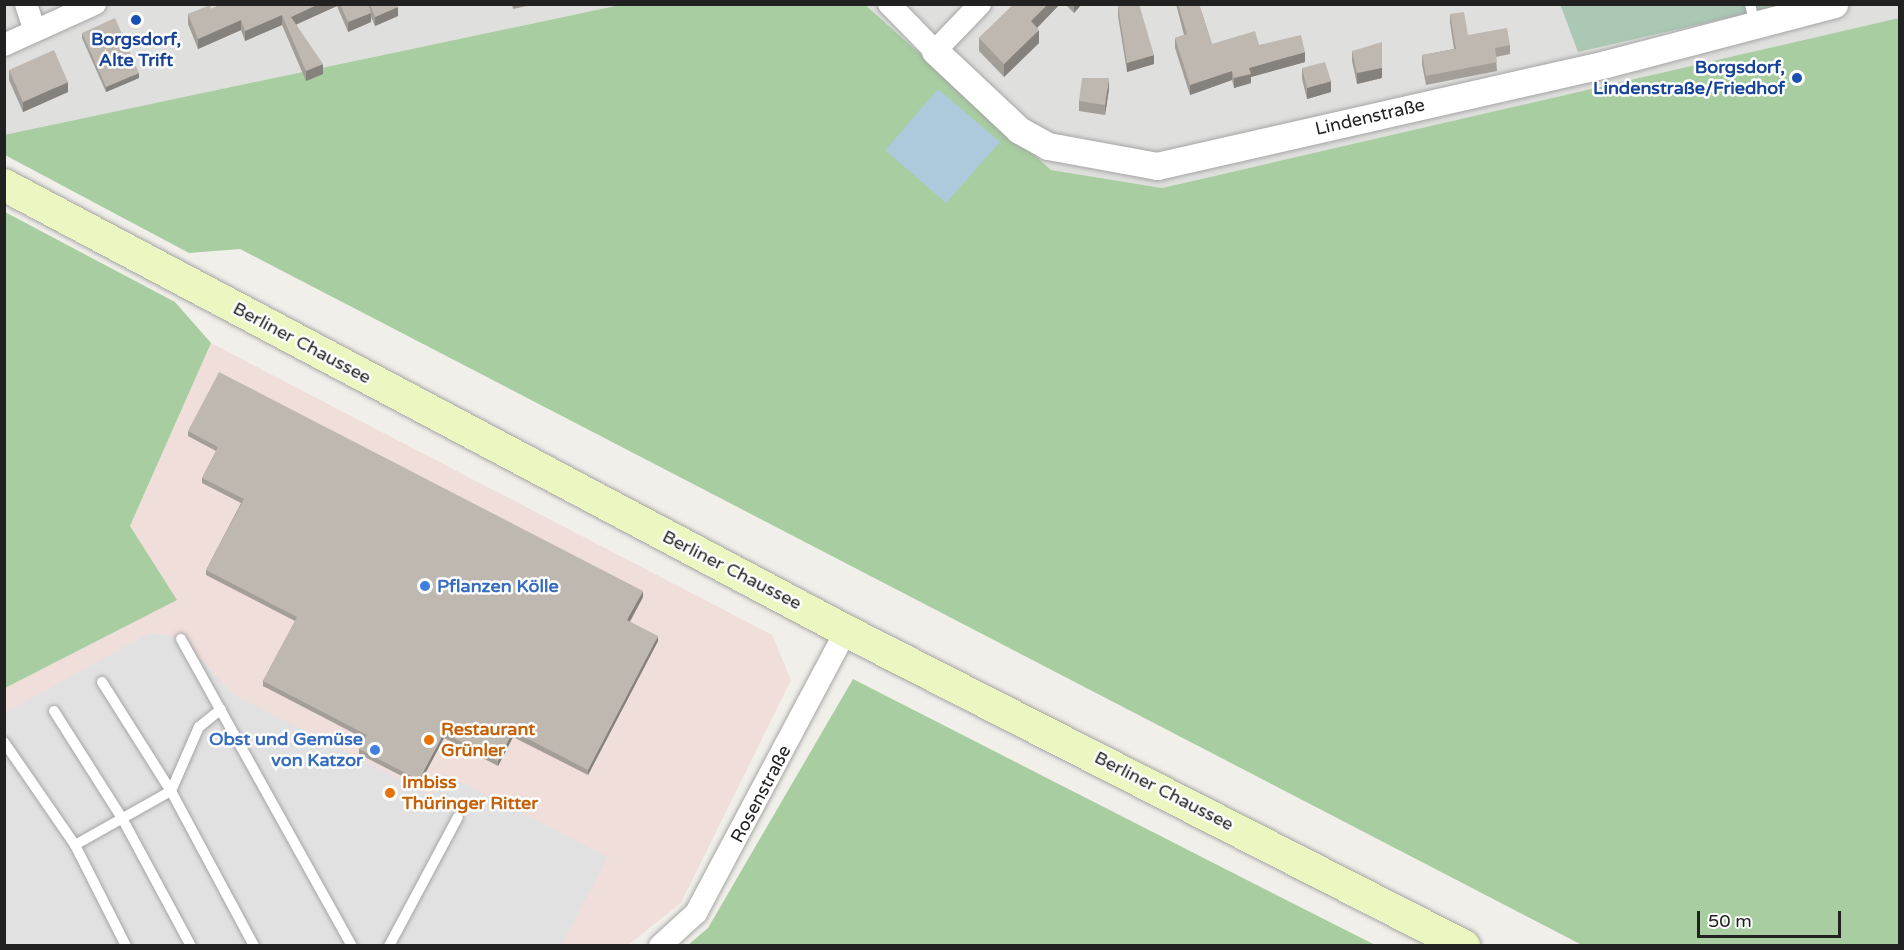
<!DOCTYPE html>
<meta charset="utf-8">
<style>
body{margin:0}
#map{position:relative;width:1904px;height:950px;overflow:hidden;background:#f1efe9;font-family:"Varela Round",sans-serif}
div>[style]{position:absolute}
[style*='--x']{left:calc(var(--x)*1px);top:calc(var(--y)*1px);width:calc(var(--w)*1px);rotate:calc(var(--a)*1deg)}
.residential>*{inset:0;background:#dfdfde}
.commercial>*{inset:0;background:#f0deda}
.forest>*{inset:0;background:#a7cda0}
.cemetery>*{inset:0;background:#abc8b4}
.parking>*{inset:0;background:#e1e1e1}
.water>*{inset:0;background:#accadb}
.roads{filter:drop-shadow(0 0 2px #a5a5a5) drop-shadow(0 0 2px #a5a5a5)}
.service>*{height:10px;margin:-5px;padding:0 5px;transform-origin:5px;border-radius:5px;background:#fff}
.minor>*{height:22px;margin:-11px;padding:0 11px;transform-origin:11px;border-radius:11px;background:#fff}
.tertiary>*{height:27px;margin:-13.5px;padding:0 13.5px;transform-origin:13.5px;border-radius:13.5px;background:#fff}
.secondary>*{height:32px;margin:-16px;padding:0 16px;transform-origin:16px;border-radius:16px;background:#ecf6c1}
.wall>*{inset:0;background:#a39e98}
.shaded-wall>*{inset:0;background:#85817c}
.building>*{inset:0;background:#beb8b1}
.dots>*{width:16px;height:16px;translate:-50% -50%;box-sizing:border-box;border:3px solid #fff;border-radius:50%}
span{translate:-50% -50%;white-space:nowrap;text-align:center;line-height:1.15;-webkit-text-stroke:5px #fff;paint-order:stroke}
.transit-label{font-size:18px;color:#164399;font-weight:700}
.right{translate:-100% -50%;text-align:right}
.street-label{font-size:18px;color:#212121}
.shop-label{font-size:18px;color:#366cbe;font-weight:700}
.left{translate:0 -50%;text-align:left}
.food-label{font-size:18px;color:#c56008;font-weight:700}
.frame{position:absolute;inset:0;border:6px solid #212121;pointer-events:none}
.scale{position:absolute;left:1697px;top:911px;width:144px;height:27px;box-sizing:border-box;border:3px solid #212121;border-top:0;padding-left:8px;font-size:18px;line-height:21px;white-space:nowrap;color:#212121;-webkit-text-stroke:4px #fff;paint-order:stroke}
</style>
<div id="map">
<div class="residential">
<i style="clip-path:polygon(1899px 4px,1900px 18px,1162px 188px,1051px 170px,864px 5px)"></i>
<i style="clip-path:polygon(4px 5px,620px 5px,5px 135px)"></i>
</div>
<div class="commercial">
<i style="clip-path:polygon(211px 343px,772px 635px,791px 680px,681px 903px,628px 945px,5px 946px,5px 688px,176px 600px,130px 526px)"></i>
</div>
<div class="forest">
<i style="clip-path:polygon(864px 4px,1051px 170px,1162px 188px,1899px 18px,1899px 945px,1582px 945px,240px 249px,189px 253px,5px 155px,4px 135px,620px 5px)"></i>
<i style="clip-path:polygon(5px 212px,175px 302px,211px 343px,130px 526px,177px 600px,5px 688px)"></i>
<i style="clip-path:polygon(853px 679px,1239px 876px,1375px 945px,688px 945px,708px 928px)"></i>
</div>
<div class="cemetery">
<i style="clip-path:polygon(1560px 4px,1784px 5px,1578px 52px)"></i>
</div>
<div class="parking">
<i style="clip-path:polygon(150px 633px,180px 637px,234px 695px,431px 795px,445px 774px,608px 857px,561px 945px,5px 945px,4px 713px)"></i>
</div>
<div class="water">
<i style="clip-path:polygon(938px 89px,1000px 142px,946px 203px,885px 150px)"></i>
</div>
<div class="roads">
<div class="service">
<i style="--x:1750;--y:4;--w:22;--a:77"></i>
<i style="--x:181;--y:639;--w:351;--a:60.9"></i>
<i style="--x:102;--y:682;--w:129;--a:57.7"></i>
<i style="--x:171;--y:791;--w:176;--a:61.8"></i>
<i style="--x:54;--y:711;--w:127;--a:57.6"></i>
<i style="--x:122;--y:818;--w:145;--a:61.7"></i>
<i style="--x:4;--y:742;--w:125;--a:55.4"></i>
<i style="--x:75;--y:845;--w:113;--a:63.2"></i>
<i style="--x:75;--y:845;--w:110;--a:-29.4"></i>
<i style="--x:171;--y:791;--w:70;--a:-66.4"></i>
<i style="--x:199;--y:727;--w:28;--a:-39"></i>
<i style="--x:389;--y:946;--w:146;--a:-61.9"></i>
</div>
<div class="minor">
<i style="--x:26;--y:4;--w:28;--a:72"></i>
<i style="--x:889;--y:4;--w:66;--a:45.6"></i>
<i style="--x:935;--y:51;--w:65;--a:-46.2"></i>
<i style="--x:4;--y:45;--w:100;--a:-24.3"></i>
<i style="--x:660;--y:946;--w:49;--a:-42.5"></i>
<i style="--x:696;--y:913;--w:319;--a:-62"></i>
</div>
<div class="tertiary">
<i style="--x:935;--y:51;--w:115;--a:43.2"></i>
<i style="--x:1019;--y:130;--w:33;--a:29"></i>
<i style="--x:1048;--y:146;--w:111;--a:10.4"></i>
<i style="--x:1157;--y:166;--w:460;--a:-12.8"></i>
<i style="--x:1606;--y:64;--w:236;--a:-14.7"></i>
</div>
<div class="secondary">
<i style="--x:4;--y:185;--w:953;--a:27.91"></i>
<i style="--x:846;--y:631;--w:694;--a:27.01"></i>
</div>
</div>
<div class="wall">
<i style="clip-path:polygon(222px 4px,368px 4px,368px 6px,368px 4px,397px 4px,398px 16px,375px 26px,371px 17px,371px 22px,348px 32px,337px 6px,296px 24px,323px 74px,306px 81px,282px 25px,245px 41px,241px 30px,198px 49px,188px 24px,188px 14px,211px 9px)"></i>
<i style="clip-path:polygon(512px 4px,536px 4px,513px 9px)"></i>
<i style="clip-path:polygon(1014px 4px,1060px 4px,1037px 28px,1039px 43px,1004px 77px,979px 51px,979px 38px)"></i>
<i style="clip-path:polygon(1065px 4px,1082px 4px,1074px 13px)"></i>
<i style="clip-path:polygon(1176px 4px,1199px 4px,1212px 44px,1259px 45px,1305px 62px,1251px 77px,1251px 83px,1234px 88px,1232px 80px,1190px 95px,1175px 48px,1175px 38px,1184px 35px)"></i>
<i style="clip-path:polygon(1118px 6px,1154px 64px,1127px 72px,1118px 16px)"></i>
<i style="clip-path:polygon(1450px 14px,1468px 35px,1510px 45px,1510px 54px,1496px 57px,1497px 71px,1426px 85px,1422px 64px,1422px 55px,1454px 49px,1450px 23px)"></i>
<i style="clip-path:polygon(82px 33px,139px 78px,106px 92px,82px 38px)"></i>
<i style="clip-path:polygon(1352px 51px,1382px 78px,1357px 84px,1352px 61px)"></i>
<i style="clip-path:polygon(1302px 68px,1331px 92px,1307px 99px,1302px 79px)"></i>
<i style="clip-path:polygon(9px 70px,68px 92px,23px 112px,9px 80px)"></i>
<i style="clip-path:polygon(1109px 89px,1105px 115px,1079px 111px,1079px 101px)"></i>
<i style="clip-path:polygon(188px 431px,643px 597px,630px 622px,658px 641px,588px 775px,513px 737px,498px 766px,444px 738px,419px 785px,359px 754px,359px 749px,365px 739px,263px 686px,263px 681px,295px 621px,206px 575px,206px 570px,241px 503px,202px 483px,202px 478px,216px 451px,188px 436px)"></i>
</div>
<div class="shaded-wall">
<i style="clip-path:polygon(319px 4px,337px 4px,337px 6px,291px 27px,291px 17px)"></i>
<i style="clip-path:polygon(1048px 4px,1060px 4px,1031px 34px,1031px 21px)"></i>
<i style="clip-path:polygon(1074px 4px,1082px 4px,1074px 13px)"></i>
<i style="clip-path:polygon(398px 7px,398px 16px,375px 26px,375px 17px)"></i>
<i style="clip-path:polygon(371px 13px,371px 22px,348px 32px,348px 22px)"></i>
<i style="clip-path:polygon(282px 15px,282px 25px,245px 41px,245px 31px)"></i>
<i style="clip-path:polygon(241px 20px,241px 30px,198px 49px,198px 39px)"></i>
<i style="clip-path:polygon(1039px 30px,1039px 43px,1004px 77px,1004px 64px)"></i>
<i style="clip-path:polygon(1382px 42px,1382px 78px,1357px 84px,1357px 73px)"></i>
<i style="clip-path:polygon(1305px 52px,1305px 62px,1251px 77px,1251px 83px,1234px 88px,1234px 78px,1249px 68px)"></i>
<i style="clip-path:polygon(1154px 55px,1154px 64px,1127px 72px,1127px 63px)"></i>
<i style="clip-path:polygon(323px 64px,323px 74px,306px 81px,306px 71px)"></i>
<i style="clip-path:polygon(1232px 71px,1232px 80px,1190px 95px,1190px 85px)"></i>
<i style="clip-path:polygon(139px 73px,139px 78px,106px 92px,106px 87px)"></i>
<i style="clip-path:polygon(1109px 78px,1109px 89px,1105px 115px,1105px 105px)"></i>
<i style="clip-path:polygon(1331px 81px,1331px 92px,1307px 99px,1307px 88px)"></i>
<i style="clip-path:polygon(68px 82px,68px 92px,23px 112px,23px 102px)"></i>
<i style="clip-path:polygon(643px 591px,643px 597px,627px 626px,627px 620px)"></i>
<i style="clip-path:polygon(658px 636px,658px 641px,588px 775px,588px 770px)"></i>
<i style="clip-path:polygon(513px 731px,513px 737px,498px 766px,498px 761px)"></i>
<i style="clip-path:polygon(444px 733px,444px 738px,419px 785px,419px 780px)"></i>
</div>
<div class="building">
<i style="clip-path:polygon(222px 4px,319px 4px,291px 17px,323px 64px,306px 71px,282px 15px,245px 31px,241px 20px,198px 39px,188px 14px,210px 5px,211px 9px)"></i>
<i style="clip-path:polygon(340px 4px,368px 4px,371px 13px,348px 22px)"></i>
<i style="clip-path:polygon(370px 4px,397px 4px,398px 7px,375px 17px)"></i>
<i style="clip-path:polygon(1014px 4px,1048px 4px,1031px 21px,1039px 30px,1004px 64px,979px 38px)"></i>
<i style="clip-path:polygon(1124px 4px,1139px 4px,1154px 55px,1127px 63px,1118px 6px)"></i>
<i style="clip-path:polygon(1178px 4px,1199px 4px,1212px 44px,1255px 31px,1259px 45px,1301px 35px,1305px 52px,1249px 68px,1251px 74px,1234px 78px,1232px 71px,1190px 85px,1175px 38px,1187px 34px)"></i>
<i style="clip-path:polygon(1464px 12px,1468px 35px,1507px 28px,1510px 45px,1495px 48px,1497px 62px,1426px 76px,1422px 55px,1456px 49px,1450px 14px)"></i>
<i style="clip-path:polygon(115px 18px,139px 73px,106px 87px,82px 33px)"></i>
<i style="clip-path:polygon(1382px 42px,1382px 68px,1357px 73px,1352px 51px)"></i>
<i style="clip-path:polygon(54px 50px,68px 82px,23px 102px,9px 70px)"></i>
<i style="clip-path:polygon(1325px 62px,1331px 81px,1307px 88px,1302px 68px)"></i>
<i style="clip-path:polygon(1082px 78px,1109px 78px,1105px 105px,1079px 101px)"></i>
<i style="clip-path:polygon(219px 372px,643px 591px,627px 620px,658px 636px,588px 770px,513px 731px,498px 761px,444px 733px,419px 780px,359px 749px,367px 735px,263px 681px,297px 617px,206px 570px,244px 499px,202px 478px,218px 447px,188px 431px)"></i>
</div>
<div class="dots">
<i style="left:136px;top:20px;background:#1a4fb4"></i>
<i style="left:1797px;top:78px;background:#1a4fb4"></i>
<i style="left:425px;top:586px;background:#3f7fe0"></i>
<i style="left:429px;top:740px;background:#e8710a"></i>
<i style="left:375px;top:750px;background:#3f7fe0"></i>
<i style="left:390px;top:793px;background:#e8710a"></i>
</div>
<div class="transit-label">
<span style="left:136px;top:50px">Borgsdorf,<br>Alte Trift</span>
<span class="right" style="left:1785px;top:78px">Borgsdorf,<br>Lindenstraße/Friedhof</span>
</div>
<div class="street-label">
<span style="left:1370px;top:117px;rotate:-13deg">Lindenstraße</span>
<span style="left:302px;top:343px;rotate:28deg">Berliner Chaussee</span>
<span style="left:732px;top:570px;rotate:27deg">Berliner Chaussee</span>
<span style="left:1164px;top:791px;rotate:27deg">Berliner Chaussee</span>
<span style="left:761px;top:794px;rotate:-62deg">Rosenstraße</span>
</div>
<div class="shop-label">
<span class="left" style="left:437px;top:586px">Pflanzen Kölle</span>
<span class="right" style="left:363px;top:750px">Obst und Gemüse<br>von Katzor</span>
</div>
<div class="food-label">
<span class="left" style="left:441px;top:740px">Restaurant<br>Grünler</span>
<span class="left" style="left:402px;top:793px">Imbiss<br>Thüringer Ritter</span>
</div>
<div class="frame"></div>
<div class="scale">50 m</div>
</div>
